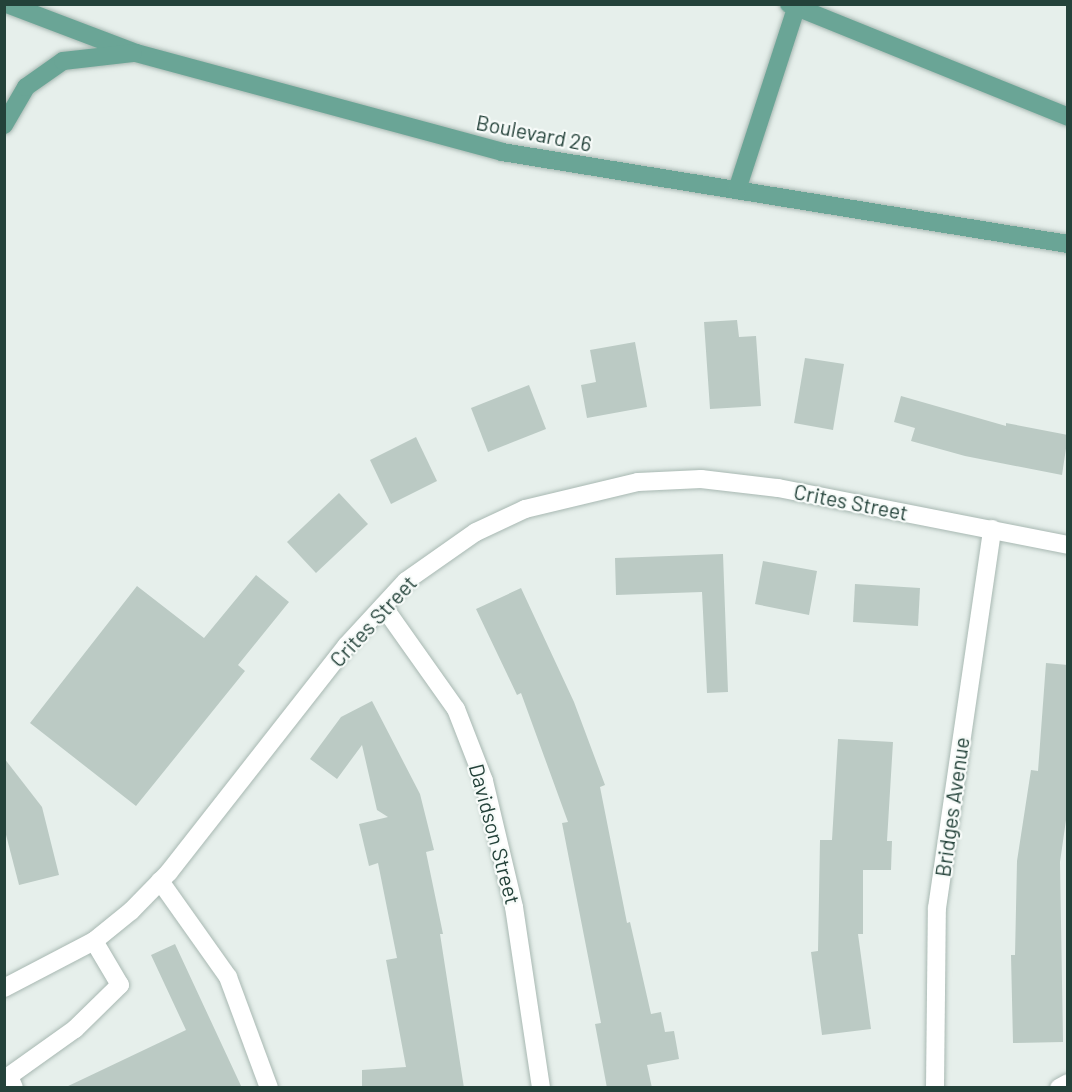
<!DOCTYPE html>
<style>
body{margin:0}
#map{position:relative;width:1072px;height:1092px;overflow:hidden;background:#e6efeb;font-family:Barlow,sans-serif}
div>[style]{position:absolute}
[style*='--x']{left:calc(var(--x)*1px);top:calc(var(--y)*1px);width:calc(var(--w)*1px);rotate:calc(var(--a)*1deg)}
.building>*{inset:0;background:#bbcac4}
.roads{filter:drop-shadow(0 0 2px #a8b8b2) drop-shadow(0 0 2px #a8b8b2)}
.service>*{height:18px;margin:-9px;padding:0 9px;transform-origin:9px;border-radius:9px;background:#fff}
.minor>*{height:18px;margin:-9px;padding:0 9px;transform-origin:9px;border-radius:9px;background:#fff}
.primary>*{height:18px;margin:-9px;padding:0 9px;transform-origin:9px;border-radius:9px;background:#6aa596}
span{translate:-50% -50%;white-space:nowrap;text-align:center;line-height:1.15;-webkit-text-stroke:4.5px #f7fbf9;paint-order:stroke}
.street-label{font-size:21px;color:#24423a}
.frame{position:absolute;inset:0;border:6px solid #24423a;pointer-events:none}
</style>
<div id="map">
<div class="building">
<i style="clip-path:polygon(737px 320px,739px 337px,756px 336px,761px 406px,710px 409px,704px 322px)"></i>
<i style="clip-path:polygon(635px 342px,647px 407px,587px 418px,581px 385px,596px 382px,590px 350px)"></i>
<i style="clip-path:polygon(805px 358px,844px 364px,833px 430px,794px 423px)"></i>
<i style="clip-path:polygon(529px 385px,546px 429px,488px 452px,471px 408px)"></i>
<i style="clip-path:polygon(901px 396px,1006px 426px,1006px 423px,1068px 435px,1062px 475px,965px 456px,911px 441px,915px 428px,894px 422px)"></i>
<i style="clip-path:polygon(416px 437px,437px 481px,391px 504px,370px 460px)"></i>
<i style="clip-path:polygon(339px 493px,368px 524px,316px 573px,287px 542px)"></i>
<i style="clip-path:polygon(723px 554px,728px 692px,707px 693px,702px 592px,616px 595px,615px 558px)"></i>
<i style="clip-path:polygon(763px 561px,817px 571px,809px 615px,755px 604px)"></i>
<i style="clip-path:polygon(256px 575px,289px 602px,238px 665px,245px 671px,136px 806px,30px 723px,137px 586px,204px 638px)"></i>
<i style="clip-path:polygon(855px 584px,920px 588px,918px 626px,853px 622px)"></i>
<i style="clip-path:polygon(521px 588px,574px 702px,605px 785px,600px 787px,627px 923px,630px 922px,651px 1014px,661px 1012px,665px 1032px,674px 1031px,679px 1059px,647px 1065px,652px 1088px,607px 1088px,595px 1024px,601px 1023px,562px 823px,568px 822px,521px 693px,517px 695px,476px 609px)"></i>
<i style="clip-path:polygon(1046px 663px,1068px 665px,1068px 806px,1060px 862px,1063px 1042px,1013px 1043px,1011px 955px,1015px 955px,1017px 861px,1031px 770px,1038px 771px)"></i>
<i style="clip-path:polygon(372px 701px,420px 794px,434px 850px,426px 852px,443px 934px,440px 934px,464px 1088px,362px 1088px,362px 1070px,406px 1067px,386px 960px,397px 958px,378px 863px,369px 866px,359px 824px,388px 817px,377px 810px,362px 745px,337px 779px,310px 759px,341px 717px)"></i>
<i style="clip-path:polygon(838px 739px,893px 742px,887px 841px,892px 841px,891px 870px,863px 870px,863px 934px,858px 934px,871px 1029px,822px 1035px,811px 952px,818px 951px,820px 840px,832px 840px)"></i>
<i style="clip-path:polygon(4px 758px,42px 807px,59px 875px,19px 885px,4px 827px)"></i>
<i style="clip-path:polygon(175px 944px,242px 1088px,64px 1088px,186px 1030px,151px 955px)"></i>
</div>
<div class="roads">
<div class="service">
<i style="--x:160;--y:881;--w:118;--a:54.7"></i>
<i style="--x:228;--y:977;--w:118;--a:69.7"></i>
<i style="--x:14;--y:1088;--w:13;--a:-113"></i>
<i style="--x:9;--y:1076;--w:81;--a:-35.5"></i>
<i style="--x:75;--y:1029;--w:63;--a:-44.4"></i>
<i style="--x:120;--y:985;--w:51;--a:-120.6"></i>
</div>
<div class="minor">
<i style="--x:383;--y:606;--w:126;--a:54.7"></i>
<i style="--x:456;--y:709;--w:77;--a:68.7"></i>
<i style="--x:484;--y:781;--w:130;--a:76.6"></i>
<i style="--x:514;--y:907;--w:183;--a:81.5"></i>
<i style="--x:4;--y:988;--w:102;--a:-27.6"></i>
<i style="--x:94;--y:941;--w:48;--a:-39"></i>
<i style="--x:131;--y:911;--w:54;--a:-45.7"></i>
<i style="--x:169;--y:872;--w:287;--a:-51.9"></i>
<i style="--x:346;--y:646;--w:88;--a:-47.3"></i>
<i style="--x:406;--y:581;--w:85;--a:-35"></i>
<i style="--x:476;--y:532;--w:54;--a:-25.1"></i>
<i style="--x:525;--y:509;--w:116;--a:-13.4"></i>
<i style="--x:638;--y:482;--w:63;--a:-2.7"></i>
<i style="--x:701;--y:479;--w:78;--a:6.7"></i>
<i style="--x:778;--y:488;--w:296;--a:11.1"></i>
<i style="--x:935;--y:1088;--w:180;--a:-89.4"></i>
<i style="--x:937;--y:908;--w:383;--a:-81.7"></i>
<i style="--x:1059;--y:1088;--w:10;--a:-29"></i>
</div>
<div class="primary">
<i style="--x:7;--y:4;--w:138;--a:20.8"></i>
<i style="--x:136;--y:53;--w:379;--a:15.1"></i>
<i style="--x:502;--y:152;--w:573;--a:9.23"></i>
<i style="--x:789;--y:4;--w:301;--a:22"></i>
<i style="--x:4;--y:125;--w:44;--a:-59.9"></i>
<i style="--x:26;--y:87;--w:45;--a:-35.1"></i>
<i style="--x:63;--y:61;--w:70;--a:-6.5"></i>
<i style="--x:737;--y:190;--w:191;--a:-72"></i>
</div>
</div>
<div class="street-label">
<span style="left:534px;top:133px;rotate:11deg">Boulevard 26</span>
<span style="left:851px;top:502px;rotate:11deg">Crites Street</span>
<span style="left:373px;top:621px;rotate:-47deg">Crites Street</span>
<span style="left:952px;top:807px;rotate:-82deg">Bridges Avenue</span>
<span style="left:495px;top:834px;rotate:75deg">Davidson Street</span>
</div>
<div class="frame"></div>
</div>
